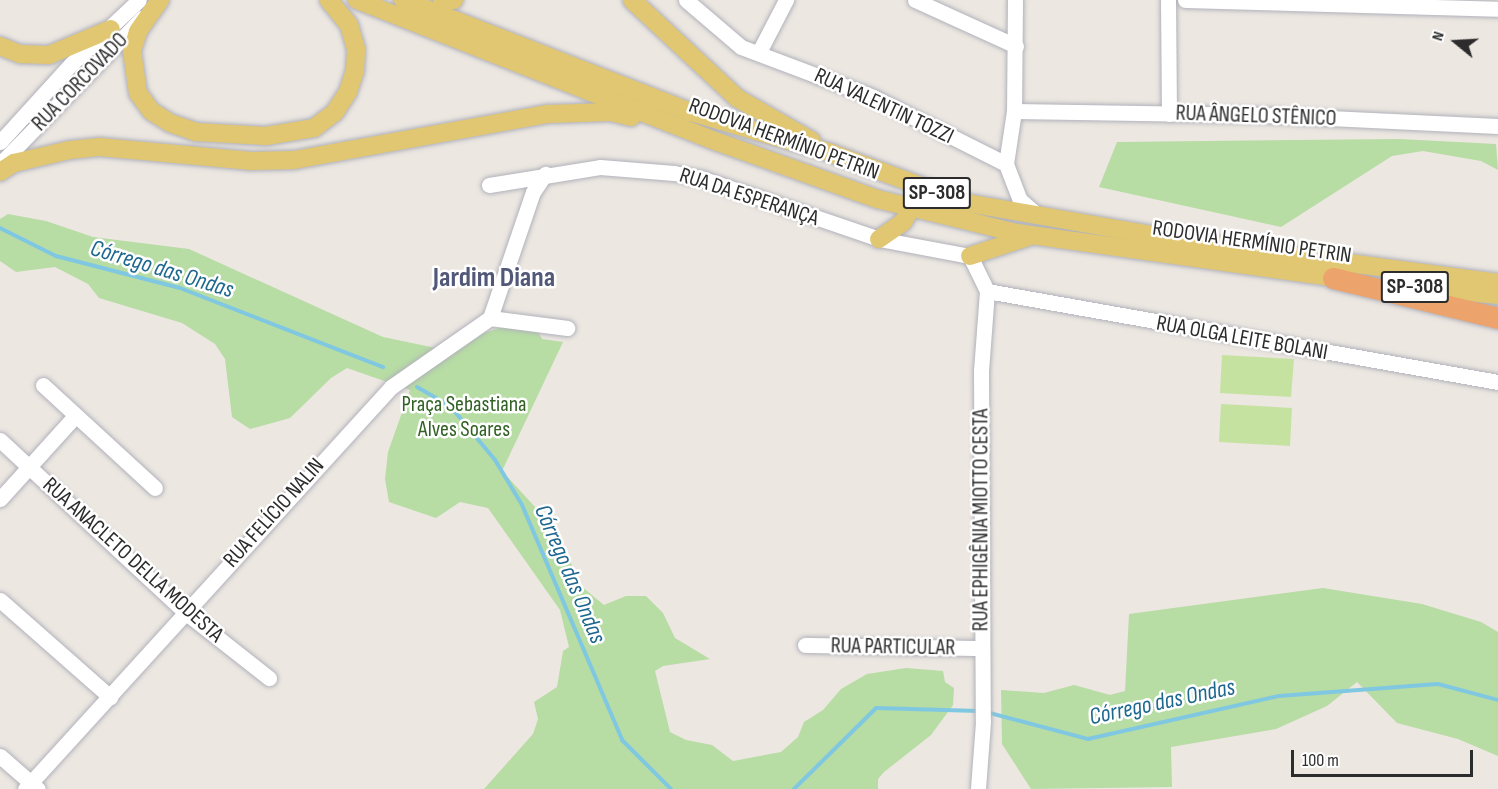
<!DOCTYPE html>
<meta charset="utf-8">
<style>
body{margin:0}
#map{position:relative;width:1498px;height:789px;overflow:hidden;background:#ece7e1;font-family:"Sofia Sans Condensed",sans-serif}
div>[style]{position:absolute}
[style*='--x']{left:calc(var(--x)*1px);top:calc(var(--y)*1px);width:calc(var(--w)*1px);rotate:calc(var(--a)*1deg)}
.green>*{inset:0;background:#b7dca4}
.pitch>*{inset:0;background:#c6e2a1}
.stream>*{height:4px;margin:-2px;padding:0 2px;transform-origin:2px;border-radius:2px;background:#80c8e1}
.roads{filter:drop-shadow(0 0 2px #b1b2bb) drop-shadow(0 0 2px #b1b2bb)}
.minor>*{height:15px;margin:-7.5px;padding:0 7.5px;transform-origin:7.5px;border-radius:7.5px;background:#fff}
.major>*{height:18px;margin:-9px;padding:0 9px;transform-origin:9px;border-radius:9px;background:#e1c771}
.highway>*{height:21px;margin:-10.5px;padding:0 10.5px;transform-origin:10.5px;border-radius:10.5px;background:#eca36c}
span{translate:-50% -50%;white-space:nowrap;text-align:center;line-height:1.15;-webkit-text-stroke:5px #fff;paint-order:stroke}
.shield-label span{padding:2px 4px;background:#fff;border:2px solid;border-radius:4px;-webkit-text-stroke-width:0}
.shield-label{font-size:21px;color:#2c2c2c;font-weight:700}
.street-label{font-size:22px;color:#2c2c2c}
.park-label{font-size:22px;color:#316224}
.water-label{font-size:24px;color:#1e688f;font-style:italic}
.district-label{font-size:28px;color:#525878;font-weight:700}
.north{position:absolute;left:1426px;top:12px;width:60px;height:60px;-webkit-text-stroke:4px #fff;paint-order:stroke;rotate:288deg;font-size:16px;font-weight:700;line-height:24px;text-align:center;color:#2c2c2c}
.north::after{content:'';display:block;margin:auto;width:21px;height:27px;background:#2c2c2c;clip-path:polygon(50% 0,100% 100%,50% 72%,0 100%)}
.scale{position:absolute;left:1291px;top:750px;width:182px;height:27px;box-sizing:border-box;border:3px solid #2c2c2c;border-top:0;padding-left:8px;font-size:18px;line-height:21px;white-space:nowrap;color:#2c2c2c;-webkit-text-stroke:4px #fff;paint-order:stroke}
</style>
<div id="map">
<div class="green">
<i style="clip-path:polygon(1399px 139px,1496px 144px,1498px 170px,1481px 161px,1423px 151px,1392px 156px,1281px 227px,1099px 187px,1117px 142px)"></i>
<i style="clip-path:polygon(8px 214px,46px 221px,93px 237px,189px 249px,383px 337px,455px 352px,484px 333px,502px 327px,520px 327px,539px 333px,542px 339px,563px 342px,502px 471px,546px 519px,565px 550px,581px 586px,604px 605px,626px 596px,646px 596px,663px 613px,675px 638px,710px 659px,663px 666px,655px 671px,670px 732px,686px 740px,712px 745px,733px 761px,781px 752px,798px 737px,804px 722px,823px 710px,841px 689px,867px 674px,906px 668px,943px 671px,945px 682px,954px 688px,953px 705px,931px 735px,884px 772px,878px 779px,878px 789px,484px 789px,533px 734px,538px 719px,534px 702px,557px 687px,563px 651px,569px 647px,560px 610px,488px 508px,460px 502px,436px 518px,389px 502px,385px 479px,388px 452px,410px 390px,347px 368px,331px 378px,290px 418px,250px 429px,232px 417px,225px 359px,215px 344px,182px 323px,99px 298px,88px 284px,55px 267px,16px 272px,0 261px,0 219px)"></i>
<i style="clip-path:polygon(1323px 588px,1422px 604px,1481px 622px,1498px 632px,1498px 756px,1458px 739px,1397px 723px,1357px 682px,1327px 706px,1276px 729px,1171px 747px,1172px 787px,1031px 789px,1002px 744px,1001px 690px,1044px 693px,1074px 685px,1110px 695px,1125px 691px,1129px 614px)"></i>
</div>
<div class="pitch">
<i style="clip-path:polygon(1222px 355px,1294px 359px,1291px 397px,1220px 393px)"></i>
<i style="clip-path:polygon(1221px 404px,1292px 408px,1290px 446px,1219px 442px)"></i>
</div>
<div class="stream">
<i style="--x:0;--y:228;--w:63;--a:26.6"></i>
<i style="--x:56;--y:256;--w:128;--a:14.5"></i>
<i style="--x:180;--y:288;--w:218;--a:21.3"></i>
<i style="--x:417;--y:387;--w:39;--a:30"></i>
<i style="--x:451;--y:407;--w:69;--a:50.3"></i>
<i style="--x:495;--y:460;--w:52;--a:59"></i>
<i style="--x:522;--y:505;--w:255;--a:66.9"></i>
<i style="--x:622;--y:740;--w:69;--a:45"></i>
<i style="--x:986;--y:712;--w:106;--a:14.8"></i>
<i style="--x:1088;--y:739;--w:196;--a:-12.7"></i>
<i style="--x:1279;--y:696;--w:159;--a:-4.3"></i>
<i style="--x:1438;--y:684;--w:62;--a:14.9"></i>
<i style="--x:794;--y:789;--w:115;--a:-44.6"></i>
<i style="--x:876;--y:708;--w:103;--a:1.7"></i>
</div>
<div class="roads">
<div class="minor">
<i style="--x:686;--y:0;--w:72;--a:40.5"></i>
<i style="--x:741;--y:47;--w:141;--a:20.7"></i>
<i style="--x:873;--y:97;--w:149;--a:26.7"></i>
<i style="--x:915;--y:0;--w:111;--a:24.5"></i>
<i style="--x:1015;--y:0;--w:111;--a:90.5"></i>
<i style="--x:1014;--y:111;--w:54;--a:98.6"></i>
<i style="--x:1006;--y:164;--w:39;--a:69"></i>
<i style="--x:1020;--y:200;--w:21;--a:41"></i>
<i style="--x:1168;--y:0;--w:114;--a:89.5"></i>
<i style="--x:1185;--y:0;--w:313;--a:1.6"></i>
<i style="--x:759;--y:52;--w:59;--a:-62.6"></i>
<i style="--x:1014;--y:111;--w:252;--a:0.9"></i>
<i style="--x:1266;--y:115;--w:232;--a:2.7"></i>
<i style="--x:0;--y:142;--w:105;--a:-47.7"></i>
<i style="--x:71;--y:64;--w:93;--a:-43.3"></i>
<i style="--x:0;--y:164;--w:204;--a:-45.8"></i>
<i style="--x:489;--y:185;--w:112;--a:-9.2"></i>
<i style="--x:600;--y:167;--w:74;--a:4.6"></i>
<i style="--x:674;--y:173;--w:31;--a:11"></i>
<i style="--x:704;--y:179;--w:185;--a:18.9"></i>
<i style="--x:879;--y:239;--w:93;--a:10.6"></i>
<i style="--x:970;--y:256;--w:39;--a:64"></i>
<i style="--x:987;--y:291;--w:79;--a:94.3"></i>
<i style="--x:981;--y:370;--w:352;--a:89.7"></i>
<i style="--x:983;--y:722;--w:67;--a:94.3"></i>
<i style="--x:987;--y:291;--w:519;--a:10.1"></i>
<i style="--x:490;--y:318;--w:133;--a:-71.2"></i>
<i style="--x:533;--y:192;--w:22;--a:-56"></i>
<i style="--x:43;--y:385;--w:152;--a:42.6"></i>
<i style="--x:0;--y:440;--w:253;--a:42.9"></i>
<i style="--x:185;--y:612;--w:107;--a:38.2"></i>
<i style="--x:0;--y:499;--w:112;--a:-47.9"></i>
<i style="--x:0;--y:600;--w:147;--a:41.4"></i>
<i style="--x:805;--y:645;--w:176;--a:1"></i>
<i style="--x:0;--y:756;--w:50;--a:41"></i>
<i style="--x:25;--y:789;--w:544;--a:-47.68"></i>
<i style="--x:391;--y:387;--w:121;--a:-34.9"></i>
<i style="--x:490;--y:318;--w:78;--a:7.4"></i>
</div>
<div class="major">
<i style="--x:160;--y:0;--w:39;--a:125"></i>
<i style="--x:138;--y:32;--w:20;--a:108"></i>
<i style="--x:132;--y:51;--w:42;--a:81.9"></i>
<i style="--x:138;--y:93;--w:22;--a:54"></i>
<i style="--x:151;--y:111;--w:22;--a:32"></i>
<i style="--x:170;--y:123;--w:28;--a:19"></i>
<i style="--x:196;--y:132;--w:70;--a:3.3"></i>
<i style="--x:266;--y:136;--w:49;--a:-9.5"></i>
<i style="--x:314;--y:128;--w:26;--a:-37"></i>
<i style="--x:335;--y:112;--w:24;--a:-57"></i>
<i style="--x:348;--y:92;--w:23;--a:-72"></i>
<i style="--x:355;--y:70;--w:21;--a:-87"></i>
<i style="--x:356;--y:49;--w:25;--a:-106"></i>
<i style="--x:349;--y:25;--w:32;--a:-129"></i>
<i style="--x:357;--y:0;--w:388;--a:21.5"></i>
<i style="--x:718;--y:142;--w:169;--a:19.7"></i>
<i style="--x:877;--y:199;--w:144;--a:13.7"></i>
<i style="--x:1017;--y:233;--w:332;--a:8"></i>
<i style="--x:403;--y:0;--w:309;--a:21.3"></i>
<i style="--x:691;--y:112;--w:146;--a:16.3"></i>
<i style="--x:831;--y:153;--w:145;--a:20.2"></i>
<i style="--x:967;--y:203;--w:228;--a:9.8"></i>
<i style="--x:1192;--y:242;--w:309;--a:7.6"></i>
<i style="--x:442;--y:0;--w:12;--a:0"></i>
<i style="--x:632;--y:0;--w:144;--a:43"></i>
<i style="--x:737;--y:98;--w:86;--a:29.8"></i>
<i style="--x:0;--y:46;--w:22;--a:22"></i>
<i style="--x:20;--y:54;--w:29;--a:2"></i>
<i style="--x:49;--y:55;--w:67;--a:-22.8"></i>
<i style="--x:0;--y:172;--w:17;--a:-33"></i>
<i style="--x:14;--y:163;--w:57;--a:-13.1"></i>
<i style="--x:70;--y:150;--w:30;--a:-6"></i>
<i style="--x:100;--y:147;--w:152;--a:5.3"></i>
<i style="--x:251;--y:161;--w:43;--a:-1.3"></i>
<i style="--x:294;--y:160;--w:258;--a:-10.3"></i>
<i style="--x:548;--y:114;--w:63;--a:-1.8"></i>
<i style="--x:611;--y:112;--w:21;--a:14"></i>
<i style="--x:879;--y:239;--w:29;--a:-35"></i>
<i style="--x:903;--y:222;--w:16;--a:-60"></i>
<i style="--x:970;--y:256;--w:64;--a:-18.2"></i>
<i style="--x:1388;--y:284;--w:111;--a:5.7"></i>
</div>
<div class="highway">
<i style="--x:1333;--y:278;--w:170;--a:13.6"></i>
</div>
</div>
<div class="shield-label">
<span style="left:937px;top:193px">SP-308</span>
<span style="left:1415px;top:287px">SP-308</span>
</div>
<div class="street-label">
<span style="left:80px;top:82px;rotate:-46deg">RUA CORCOVADO</span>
<span style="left:884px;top:106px;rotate:25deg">RUA VALENTIN TOZZI</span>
<span style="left:1256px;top:116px;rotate:2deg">RUA ÂNGELO STÊNICO</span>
<span style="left:784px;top:139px;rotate:20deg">RODOVIA HERMÍNIO PETRIN</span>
<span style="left:749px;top:197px;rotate:18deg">RUA DA ESPERANÇA</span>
<span style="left:1252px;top:242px;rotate:8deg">RODOVIA HERMÍNIO PETRIN</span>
<span style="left:1242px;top:338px;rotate:10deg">RUA OLGA LEITE BOLANI</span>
<span style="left:274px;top:513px;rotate:-48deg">RUA FELÍCIO NALIN</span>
<span style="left:981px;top:520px;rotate:-90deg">RUA EPHIGÊNIA MIOTTO CESTA</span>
<span style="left:133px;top:560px;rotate:42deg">RUA ANACLETO DELLA MODESTA</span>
<span style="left:893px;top:647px;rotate:1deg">RUA PARTICULAR</span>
</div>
<div class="park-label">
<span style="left:464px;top:417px">Praça Sebastiana<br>Alves Soares</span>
</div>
<div class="water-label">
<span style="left:162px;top:269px;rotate:17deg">Córrego das Ondas</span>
<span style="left:570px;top:574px;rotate:67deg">Córrego das Ondas</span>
<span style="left:1162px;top:702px;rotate:-12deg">Córrego das Ondas</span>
</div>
<div class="district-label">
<span style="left:494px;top:278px">Jardim Diana</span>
</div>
<div class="north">N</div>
<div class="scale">100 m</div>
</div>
